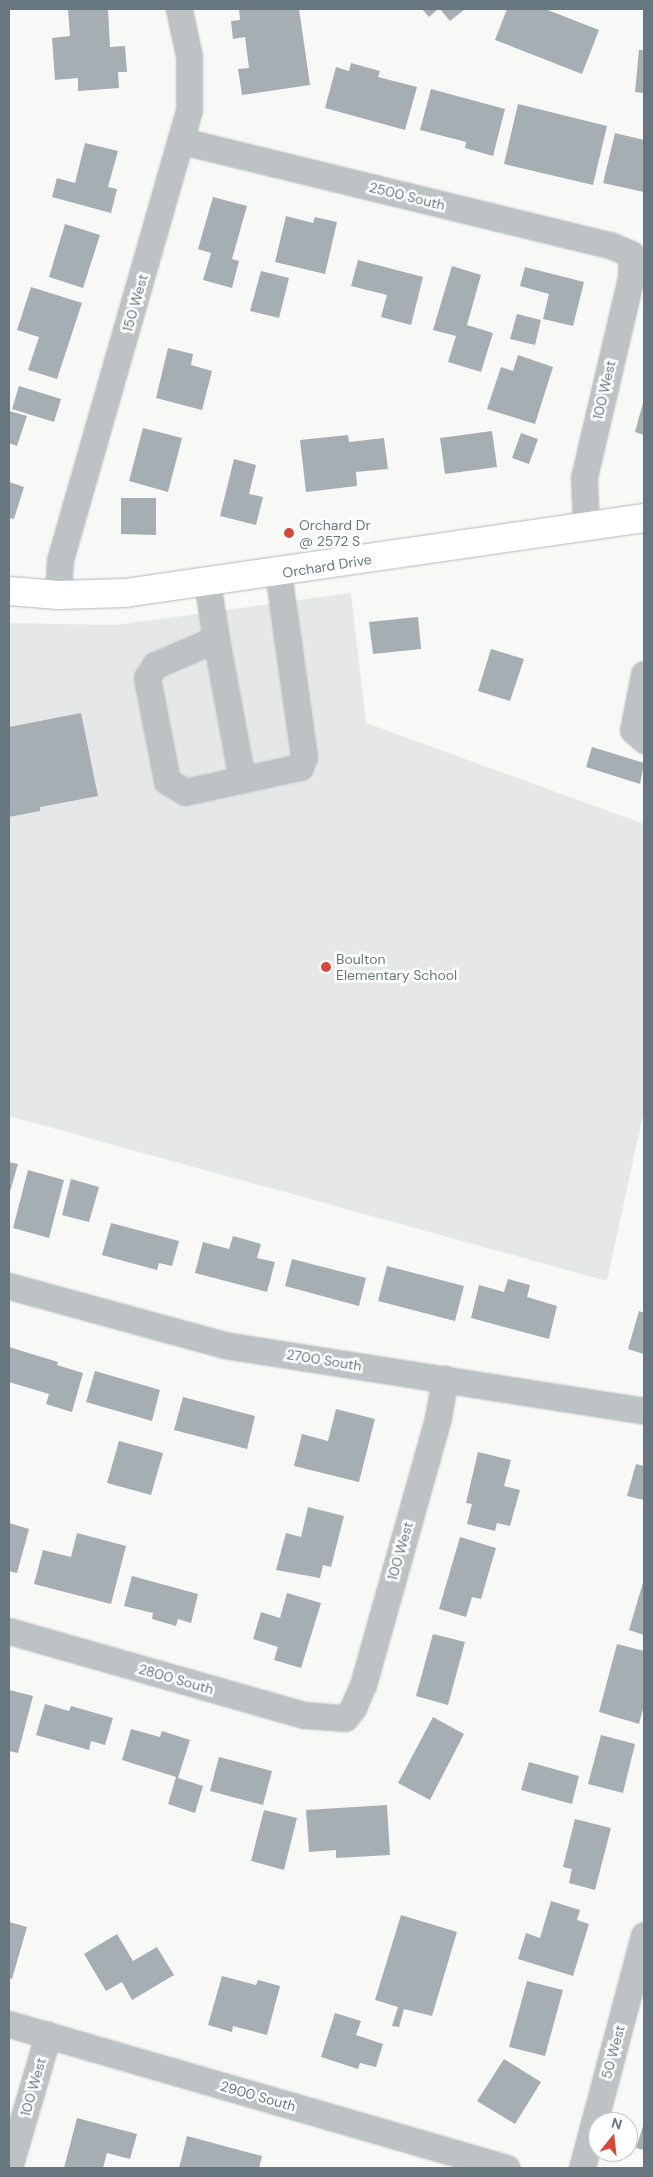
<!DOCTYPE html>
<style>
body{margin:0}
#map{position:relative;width:653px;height:2177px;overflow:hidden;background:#f8f8f6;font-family:"DM Sans",sans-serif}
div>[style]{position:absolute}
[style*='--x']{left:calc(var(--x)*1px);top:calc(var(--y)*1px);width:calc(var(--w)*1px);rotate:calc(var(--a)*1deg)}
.built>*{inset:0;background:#e6e8e7}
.building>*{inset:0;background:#a5afb3}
.roads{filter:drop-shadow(0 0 1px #b1b7ba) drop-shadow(0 0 1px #b1b7ba)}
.minor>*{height:25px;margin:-12.5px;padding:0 12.5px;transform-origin:12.5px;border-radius:12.5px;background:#bdc3c5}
.major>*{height:28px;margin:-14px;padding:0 14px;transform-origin:14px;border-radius:14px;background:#fff}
.dots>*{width:14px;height:14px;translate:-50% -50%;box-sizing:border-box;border:2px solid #fff;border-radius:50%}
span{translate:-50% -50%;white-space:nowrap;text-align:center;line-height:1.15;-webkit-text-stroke:5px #fff;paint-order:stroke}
.street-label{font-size:14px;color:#66777f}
.poi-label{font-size:14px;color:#66777f}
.left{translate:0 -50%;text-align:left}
.frame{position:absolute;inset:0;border:10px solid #66777f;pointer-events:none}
.north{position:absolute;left:588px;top:2112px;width:50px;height:50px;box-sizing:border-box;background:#fff;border:1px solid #c2c9cc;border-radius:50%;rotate:16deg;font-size:14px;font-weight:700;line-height:20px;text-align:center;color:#66777f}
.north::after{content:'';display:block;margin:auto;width:18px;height:22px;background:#d64938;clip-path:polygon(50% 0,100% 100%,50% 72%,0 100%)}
</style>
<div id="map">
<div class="built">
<i style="clip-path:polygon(351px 593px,366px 723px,644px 824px,644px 1110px,607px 1281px,9px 1116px,9px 623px,115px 625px)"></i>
</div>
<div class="building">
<i style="clip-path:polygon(68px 9px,108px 9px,110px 47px,125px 46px,127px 72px,118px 72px,119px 88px,78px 91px,78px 78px,55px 80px,52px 38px,70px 36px)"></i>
<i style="clip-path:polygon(239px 9px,299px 9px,310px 85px,242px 95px,238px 69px,249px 68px,245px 37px,233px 39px,231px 21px,240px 20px)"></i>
<i style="clip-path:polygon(422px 9px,438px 9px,429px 17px)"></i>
<i style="clip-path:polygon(440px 9px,465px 9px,450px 21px)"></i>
<i style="clip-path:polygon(507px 9px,545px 9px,599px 30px,582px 74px,495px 40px)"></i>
<i style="clip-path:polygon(639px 50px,644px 50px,644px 93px,635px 92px)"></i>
<i style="clip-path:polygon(351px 63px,380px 71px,378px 77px,417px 87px,405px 130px,325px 108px,336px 67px,349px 71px)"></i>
<i style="clip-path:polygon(431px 89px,505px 109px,493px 156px,465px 148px,466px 142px,420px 130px)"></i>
<i style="clip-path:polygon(518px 104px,607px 126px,593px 185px,504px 164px)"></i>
<i style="clip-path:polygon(615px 133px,644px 140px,644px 192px,603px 183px)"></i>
<i style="clip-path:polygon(85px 143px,118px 151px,108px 187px,117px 189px,111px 213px,52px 197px,57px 178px,75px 183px)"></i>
<i style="clip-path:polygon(213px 197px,247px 206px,232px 259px,239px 261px,232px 288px,203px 280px,211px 253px,198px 249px)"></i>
<i style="clip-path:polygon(286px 216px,313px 223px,315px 217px,337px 222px,325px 274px,275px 262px)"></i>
<i style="clip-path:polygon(65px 224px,100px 235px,83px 288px,49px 277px)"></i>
<i style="clip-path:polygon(358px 260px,423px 277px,411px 325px,381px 317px,387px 295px,351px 286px)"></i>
<i style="clip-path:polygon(452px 266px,481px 275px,467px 325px,493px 333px,481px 372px,448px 362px,456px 336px,433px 330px)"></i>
<i style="clip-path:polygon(525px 267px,584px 282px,573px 326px,543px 319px,549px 294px,520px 286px)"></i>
<i style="clip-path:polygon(261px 271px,289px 278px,279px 318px,250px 311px)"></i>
<i style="clip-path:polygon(31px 287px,82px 303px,57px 379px,28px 370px,39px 337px,17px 330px)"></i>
<i style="clip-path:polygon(517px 314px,541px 320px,535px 345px,510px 339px)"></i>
<i style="clip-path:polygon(168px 348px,193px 354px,191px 365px,212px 371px,202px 410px,156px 398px)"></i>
<i style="clip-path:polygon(518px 355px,553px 367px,535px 424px,487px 409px,501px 367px,513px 371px)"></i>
<i style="clip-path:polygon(19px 386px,61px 399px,54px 422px,12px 409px)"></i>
<i style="clip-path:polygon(644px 399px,644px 435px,635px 432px)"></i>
<i style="clip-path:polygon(9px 411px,27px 416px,17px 446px,9px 443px)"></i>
<i style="clip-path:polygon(143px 428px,182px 438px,168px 492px,129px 481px)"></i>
<i style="clip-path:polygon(492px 431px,497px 467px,445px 474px,440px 438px)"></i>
<i style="clip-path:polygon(521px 433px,538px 439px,529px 464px,512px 458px)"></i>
<i style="clip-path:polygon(348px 435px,349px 442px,384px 438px,388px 469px,356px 472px,357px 486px,306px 492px,300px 440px)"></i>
<i style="clip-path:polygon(234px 459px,256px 465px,249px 494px,263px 497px,256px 525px,220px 516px)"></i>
<i style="clip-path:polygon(9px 482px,24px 487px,14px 519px,9px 518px)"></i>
<i style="clip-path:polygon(121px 498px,156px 498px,156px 535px,121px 534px)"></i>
<i style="clip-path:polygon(418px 617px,421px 649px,373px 654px,369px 622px)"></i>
<i style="clip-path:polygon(491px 649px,524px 659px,510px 701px,478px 691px)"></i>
<i style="clip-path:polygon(81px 713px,98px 796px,40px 807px,40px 811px,9px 817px,9px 727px)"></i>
<i style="clip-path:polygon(592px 747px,644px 763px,640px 784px,586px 767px)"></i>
<i style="clip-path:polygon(9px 1162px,18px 1164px,9px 1195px)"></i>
<i style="clip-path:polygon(28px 1170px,64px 1180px,49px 1238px,13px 1228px)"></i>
<i style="clip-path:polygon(71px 1179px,99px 1187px,89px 1222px,62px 1215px)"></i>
<i style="clip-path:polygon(111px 1223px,179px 1241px,172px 1266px,159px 1263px,157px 1270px,102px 1255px)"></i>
<i style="clip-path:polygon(233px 1236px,261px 1244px,257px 1258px,275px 1262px,267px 1292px,195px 1273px,203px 1242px,229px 1249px)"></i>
<i style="clip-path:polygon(292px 1259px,366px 1278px,359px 1306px,285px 1286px)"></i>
<i style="clip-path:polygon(387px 1266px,464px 1286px,455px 1321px,378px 1301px)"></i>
<i style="clip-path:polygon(508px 1279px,530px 1285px,527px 1297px,557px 1306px,549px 1339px,471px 1318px,479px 1285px,504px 1292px)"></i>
<i style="clip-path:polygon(639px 1311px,644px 1313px,644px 1354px,628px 1349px)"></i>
<i style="clip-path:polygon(9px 1347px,58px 1362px,57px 1365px,83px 1373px,72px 1412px,46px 1404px,49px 1394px,9px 1382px)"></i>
<i style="clip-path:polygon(95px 1371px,160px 1390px,152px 1421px,86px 1402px)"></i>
<i style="clip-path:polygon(183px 1397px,255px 1416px,247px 1449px,174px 1430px)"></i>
<i style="clip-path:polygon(336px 1409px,375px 1419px,359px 1482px,294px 1466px,302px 1434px,328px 1441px)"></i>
<i style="clip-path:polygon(119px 1441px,163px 1453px,151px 1495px,107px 1483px)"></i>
<i style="clip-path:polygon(478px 1452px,511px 1460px,504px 1486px,520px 1490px,510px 1526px,497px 1523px,495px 1531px,467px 1524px,472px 1504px,466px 1503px)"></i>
<i style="clip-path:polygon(636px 1464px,644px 1466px,644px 1500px,627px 1496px)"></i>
<i style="clip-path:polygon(308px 1507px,344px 1516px,331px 1567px,323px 1565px,320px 1578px,276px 1570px,286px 1533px,301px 1537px)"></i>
<i style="clip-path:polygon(9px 1523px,29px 1529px,17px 1573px,9px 1571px)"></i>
<i style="clip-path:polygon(77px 1533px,126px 1546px,111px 1604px,34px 1584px,43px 1550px,71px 1557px)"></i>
<i style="clip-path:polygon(460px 1537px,496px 1548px,481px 1599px,472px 1597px,466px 1617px,439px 1609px)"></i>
<i style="clip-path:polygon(132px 1576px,198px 1594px,191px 1623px,178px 1619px,176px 1626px,152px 1619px,153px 1613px,124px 1606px)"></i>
<i style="clip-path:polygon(644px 1579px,644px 1635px,629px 1630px)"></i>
<i style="clip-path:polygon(287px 1593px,321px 1603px,301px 1668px,274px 1660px,278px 1647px,253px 1639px,261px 1612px,280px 1618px)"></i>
<i style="clip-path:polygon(433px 1634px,465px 1642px,448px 1705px,416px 1696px)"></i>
<i style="clip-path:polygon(617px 1644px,644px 1651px,644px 1705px,639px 1724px,599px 1712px)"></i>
<i style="clip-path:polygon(9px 1690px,33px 1696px,18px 1753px,9px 1751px)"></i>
<i style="clip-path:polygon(45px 1704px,69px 1711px,71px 1706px,113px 1718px,105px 1745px,91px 1741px,89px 1750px,36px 1735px)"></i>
<i style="clip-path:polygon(433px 1717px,464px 1734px,430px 1800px,398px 1783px)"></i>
<i style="clip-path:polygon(131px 1729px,160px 1737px,162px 1731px,190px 1740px,178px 1778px,203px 1786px,195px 1813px,168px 1804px,176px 1777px,122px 1760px)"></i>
<i style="clip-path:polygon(601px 1735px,635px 1744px,623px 1793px,588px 1784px)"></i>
<i style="clip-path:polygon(219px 1757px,272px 1771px,263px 1805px,210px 1791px)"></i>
<i style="clip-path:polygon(529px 1762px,579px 1776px,572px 1804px,521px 1790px)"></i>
<i style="clip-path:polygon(387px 1805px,390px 1855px,336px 1858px,336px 1850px,309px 1852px,306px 1810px)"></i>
<i style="clip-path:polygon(264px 1810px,297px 1818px,284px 1870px,251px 1861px)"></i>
<i style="clip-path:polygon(575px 1819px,611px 1828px,595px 1890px,569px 1883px,572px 1869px,563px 1867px)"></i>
<i style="clip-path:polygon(551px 1901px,580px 1910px,577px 1920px,589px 1924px,573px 1976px,518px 1959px,526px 1933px,540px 1938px)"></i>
<i style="clip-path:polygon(401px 1915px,457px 1932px,432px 2016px,404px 2009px,399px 2027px,392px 2026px,398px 2007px,375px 2000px)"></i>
<i style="clip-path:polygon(9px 1922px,27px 1927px,12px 1979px,9px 1978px)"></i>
<i style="clip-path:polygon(117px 1934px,133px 1961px,157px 1947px,174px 1975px,132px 2000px,122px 1982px,106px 1991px,84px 1954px)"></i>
<i style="clip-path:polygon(222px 1976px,256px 1985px,258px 1980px,280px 1986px,267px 2035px,233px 2026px,232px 2032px,208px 2025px)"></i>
<i style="clip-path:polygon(527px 1981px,563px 1990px,545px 2056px,509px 2047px)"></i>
<i style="clip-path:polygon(335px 2013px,361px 2021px,356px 2035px,383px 2044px,376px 2067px,360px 2063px,358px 2069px,321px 2057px)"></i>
<i style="clip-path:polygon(504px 2059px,541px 2082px,515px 2124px,477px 2101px)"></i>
<i style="clip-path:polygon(77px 2118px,137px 2134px,130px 2159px,107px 2153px,103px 2168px,64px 2168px)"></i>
<i style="clip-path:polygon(644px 2123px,644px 2150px,636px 2148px)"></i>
<i style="clip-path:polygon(187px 2136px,262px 2156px,259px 2168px,179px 2168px)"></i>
</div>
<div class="roads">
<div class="minor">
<i style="--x:182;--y:141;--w:440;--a:13.7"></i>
<i style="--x:610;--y:245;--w:23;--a:23"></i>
<i style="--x:631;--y:254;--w:23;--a:90"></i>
<i style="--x:631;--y:277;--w:206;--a:103.2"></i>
<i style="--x:584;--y:478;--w:49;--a:87.7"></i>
<i style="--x:207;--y:582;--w:58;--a:81"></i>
<i style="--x:216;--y:639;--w:66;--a:156.9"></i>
<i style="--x:155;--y:665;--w:15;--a:122"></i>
<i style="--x:147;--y:678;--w:105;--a:79"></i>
<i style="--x:167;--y:781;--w:21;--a:31"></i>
<i style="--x:185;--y:792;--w:118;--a:-12.3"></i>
<i style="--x:300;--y:767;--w:11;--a:-68"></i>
<i style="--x:304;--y:757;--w:186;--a:-98"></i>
<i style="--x:58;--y:595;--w:35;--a:-87"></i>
<i style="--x:60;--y:560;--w:468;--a:-74"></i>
<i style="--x:189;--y:110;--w:54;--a:-90"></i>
<i style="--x:189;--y:56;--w:48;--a:-102"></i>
<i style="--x:216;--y:639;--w:142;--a:79.5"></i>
<i style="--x:644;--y:674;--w:57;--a:101.1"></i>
<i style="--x:633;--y:730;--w:15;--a:42"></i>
<i style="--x:9;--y:1286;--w:223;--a:15.3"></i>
<i style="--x:224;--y:1345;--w:425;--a:8.9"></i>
<i style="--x:9;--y:1631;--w:307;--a:15.9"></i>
<i style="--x:304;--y:1715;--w:41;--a:4.2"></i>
<i style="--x:345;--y:1718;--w:13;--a:-51"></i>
<i style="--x:353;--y:1708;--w:25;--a:-67"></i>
<i style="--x:363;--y:1685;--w:277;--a:-74.3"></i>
<i style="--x:438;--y:1418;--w:40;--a:-80"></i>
<i style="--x:9;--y:2024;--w:518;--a:16.13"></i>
<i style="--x:9;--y:2168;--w:139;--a:-73.7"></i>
<i style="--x:582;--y:2168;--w:241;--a:-75.1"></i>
</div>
<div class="major">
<i style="--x:9;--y:591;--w:49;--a:4.7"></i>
<i style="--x:58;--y:595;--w:67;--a:-1.7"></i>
<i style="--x:125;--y:593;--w:524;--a:-8.22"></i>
</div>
</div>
<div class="dots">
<i style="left:289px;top:533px;background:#d64938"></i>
<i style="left:326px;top:967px;background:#d64938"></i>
</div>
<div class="street-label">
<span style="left:407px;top:196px;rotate:14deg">2500 South</span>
<span style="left:135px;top:303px;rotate:-74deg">150 West</span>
<span style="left:604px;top:390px;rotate:-77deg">100 West</span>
<span style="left:327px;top:566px;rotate:-9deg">Orchard Drive</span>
<span style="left:324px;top:1360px;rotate:9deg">2700 South</span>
<span style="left:400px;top:1551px;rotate:-74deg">100 West</span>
<span style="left:176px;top:1679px;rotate:16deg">2800 South</span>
<span style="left:613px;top:2052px;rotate:-75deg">50 West</span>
<span style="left:33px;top:2087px;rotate:-74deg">100 West</span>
<span style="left:258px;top:2096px;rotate:16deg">2900 South</span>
</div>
<div class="poi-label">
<span class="left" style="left:299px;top:533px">Orchard Dr<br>@ 2572 S</span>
<span class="left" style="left:336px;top:967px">Boulton<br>Elementary School</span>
</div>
<div class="frame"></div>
<div class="north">N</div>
</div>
